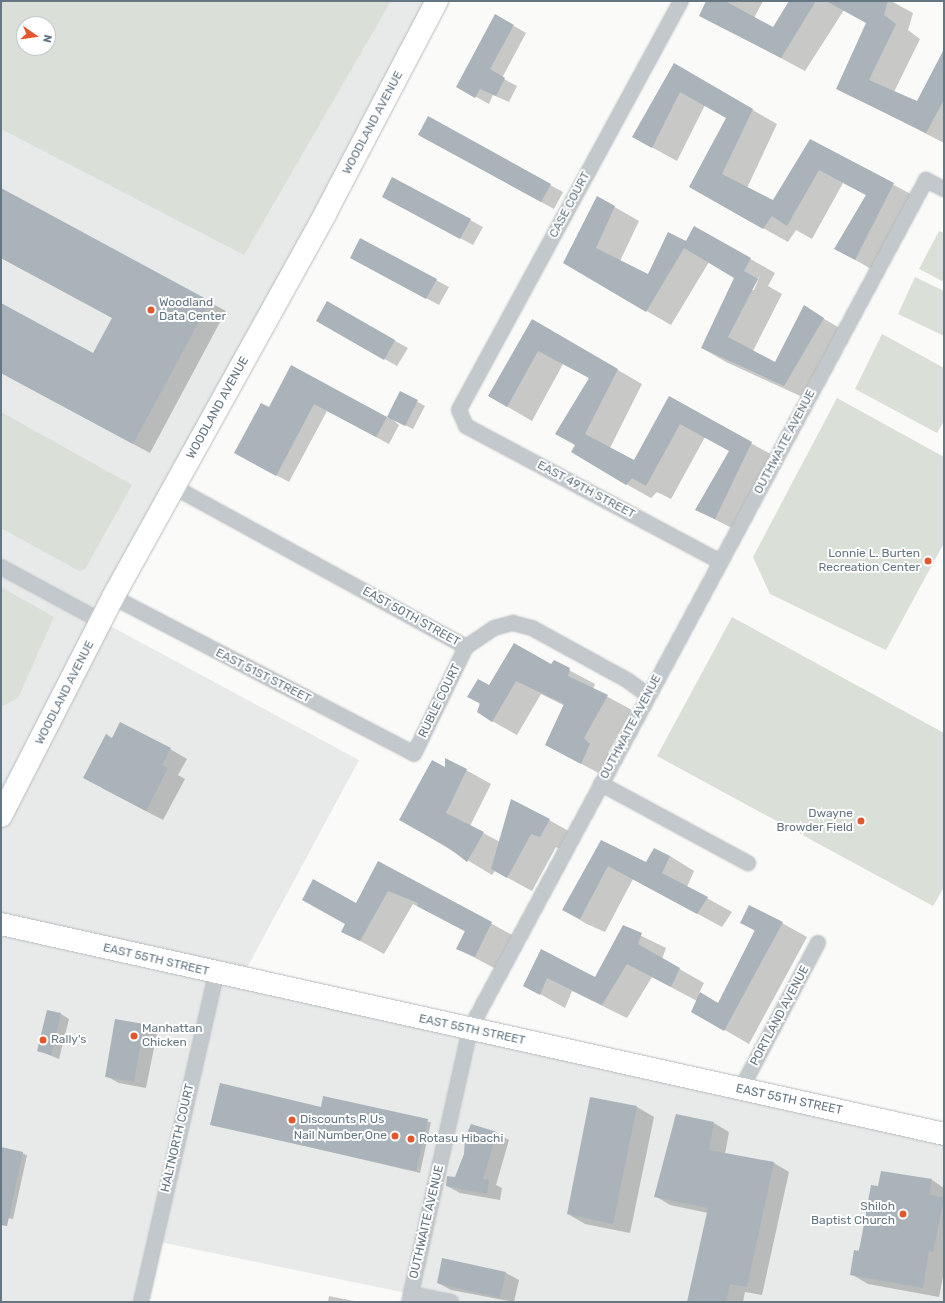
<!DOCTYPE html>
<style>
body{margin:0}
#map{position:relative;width:945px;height:1303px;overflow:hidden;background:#fafaf8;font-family:Rubik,sans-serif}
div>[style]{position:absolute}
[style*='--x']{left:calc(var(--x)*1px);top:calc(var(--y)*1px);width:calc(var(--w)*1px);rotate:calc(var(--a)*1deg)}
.built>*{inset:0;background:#e8e9e9}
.green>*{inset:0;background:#dadfd7}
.shadow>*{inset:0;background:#0003}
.building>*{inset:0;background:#aab3b9}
.roads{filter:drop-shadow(0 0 1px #b5babe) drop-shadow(0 0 1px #b5babe)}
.minor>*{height:14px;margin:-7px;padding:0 7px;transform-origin:7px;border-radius:7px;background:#c3c8cc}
.primary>*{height:22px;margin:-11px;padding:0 11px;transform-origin:11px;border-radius:11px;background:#fff}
.dots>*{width:11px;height:11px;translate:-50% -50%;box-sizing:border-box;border:2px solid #fff;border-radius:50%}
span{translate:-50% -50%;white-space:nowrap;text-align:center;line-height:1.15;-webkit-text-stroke:4px #fff;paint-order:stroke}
.street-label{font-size:12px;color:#657683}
.poi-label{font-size:12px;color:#657683}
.left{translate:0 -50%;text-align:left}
.right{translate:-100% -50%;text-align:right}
.frame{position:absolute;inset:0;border:2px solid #657683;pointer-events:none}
.north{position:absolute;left:16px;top:16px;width:40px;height:40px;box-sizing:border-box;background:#fff;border:1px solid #c1c8cd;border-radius:50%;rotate:103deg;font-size:11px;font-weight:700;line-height:16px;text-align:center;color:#657683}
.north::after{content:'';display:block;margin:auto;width:14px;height:18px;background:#e4572e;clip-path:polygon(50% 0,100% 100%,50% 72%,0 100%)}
</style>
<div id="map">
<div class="built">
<i style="clip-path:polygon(evenodd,1px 1px,437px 1px,101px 621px,359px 760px,241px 979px,944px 1134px,944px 1302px,450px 1302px,155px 1241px,141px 1302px,1px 1302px,1px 1px,24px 24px,48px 24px,48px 48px,24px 48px,24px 24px)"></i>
</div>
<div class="green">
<i style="clip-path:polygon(evenodd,1px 1px,391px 1px,244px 255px,1px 129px,1px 1px,24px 24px,48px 24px,48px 48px,24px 48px,24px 24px)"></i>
<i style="clip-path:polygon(939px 231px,944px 233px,944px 282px,919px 269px)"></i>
<i style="clip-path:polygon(915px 277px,944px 291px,944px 336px,898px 314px)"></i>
<i style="clip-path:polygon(882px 334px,944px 368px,944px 421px,937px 433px,855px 389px)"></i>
<i style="clip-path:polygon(837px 398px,944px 457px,944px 543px,886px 650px,770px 594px,753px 557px)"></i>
<i style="clip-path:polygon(1px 412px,132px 485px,85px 569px,79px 571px,1px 528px)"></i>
<i style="clip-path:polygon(1px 587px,54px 617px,18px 698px,1px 707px)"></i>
<i style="clip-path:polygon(732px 617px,944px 733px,944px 887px,933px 906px,657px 756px)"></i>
</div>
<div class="shadow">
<i style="clip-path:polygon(707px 1px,763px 1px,754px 18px,773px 29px,790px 1px,891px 1px,913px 13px,908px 30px,920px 39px,894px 92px,917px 102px,944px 51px,944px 143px,837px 88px,867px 23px,844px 10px,805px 71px,700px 15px)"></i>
<i style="clip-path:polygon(514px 26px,526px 33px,502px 78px,517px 86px,509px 102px,493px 95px,489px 104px,458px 87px)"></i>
<i style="clip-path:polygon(674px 65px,777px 124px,747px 188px,773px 201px,811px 140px,918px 198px,880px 274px,836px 249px,866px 195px,843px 183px,812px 239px,796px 230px,788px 242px,715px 201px,728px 118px,705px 105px,677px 161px,633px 137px)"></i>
<i style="clip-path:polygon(432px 142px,550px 185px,563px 192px,554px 209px)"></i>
<i style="clip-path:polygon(1px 189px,226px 311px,150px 453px,1px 373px,1px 304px,94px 354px,113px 318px,1px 258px)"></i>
<i style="clip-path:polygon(evenodd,597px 197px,639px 221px,620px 261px,648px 275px,687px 242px,694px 227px,775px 273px,768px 286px,782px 294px,753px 351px,775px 363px,804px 307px,848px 333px,809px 400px,726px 362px,702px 348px,736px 278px,709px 262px,671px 325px,564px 263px,597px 197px,760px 275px,754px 290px,752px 290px,760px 275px)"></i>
<i style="clip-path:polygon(396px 204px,470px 220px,483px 227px,473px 245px)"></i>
<i style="clip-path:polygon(364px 265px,436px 280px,449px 287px,439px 305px)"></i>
<i style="clip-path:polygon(327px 303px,408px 348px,397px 366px,317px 321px)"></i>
<i style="clip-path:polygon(533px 321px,642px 384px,610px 448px,635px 461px,669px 398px,776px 457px,740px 532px,696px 510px,730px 451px,705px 437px,671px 499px,657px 492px,651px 498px,626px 484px,576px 445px,590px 378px,563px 364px,532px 421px,489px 396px)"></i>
<i style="clip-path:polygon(291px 367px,388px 418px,400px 392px,425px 406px,413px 429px,392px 419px,399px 425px,389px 444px,327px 411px,289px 482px,248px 460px)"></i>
<i style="clip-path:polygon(554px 662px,595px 684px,593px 689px,632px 710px,608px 753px,615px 759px,606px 777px,546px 745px,565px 706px,541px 694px,517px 735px,492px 721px,480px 704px,468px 697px,490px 686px,551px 666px)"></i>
<i style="clip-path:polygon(113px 739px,170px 749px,187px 759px,178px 775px,185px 779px,163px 820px,102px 788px)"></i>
<i style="clip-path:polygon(446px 769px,466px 770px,491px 784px,470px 826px,500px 842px,549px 820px,574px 834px,565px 851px,556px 847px,532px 891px,495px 871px,492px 875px,401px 820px)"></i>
<i style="clip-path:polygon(602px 841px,646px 863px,670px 856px,694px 871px,687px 887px,732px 912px,722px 927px,633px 879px,605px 932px,587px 924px,563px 910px)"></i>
<i style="clip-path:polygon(379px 863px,516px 937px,500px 971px,458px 949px,466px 932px,413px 904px,384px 954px,342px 931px)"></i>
<i style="clip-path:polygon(741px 923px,782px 923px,807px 937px,749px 1044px,692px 1011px,697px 1001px,652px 977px,627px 1018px,572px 991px,565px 1008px,524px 985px,542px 950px,595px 978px,623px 927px,666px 948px,662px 959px,704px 983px,699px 993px,718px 1004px,755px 931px)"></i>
<i style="clip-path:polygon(61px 1014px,69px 1019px,59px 1059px,39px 1051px)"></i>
<i style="clip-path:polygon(116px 1020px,144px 1025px,157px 1033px,146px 1088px,119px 1083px,106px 1076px)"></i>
<i style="clip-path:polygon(637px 1107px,654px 1117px,630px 1233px,585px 1224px,568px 1214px)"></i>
<i style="clip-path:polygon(322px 1108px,431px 1122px,420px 1173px,211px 1124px)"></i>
<i style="clip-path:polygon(714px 1123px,729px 1132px,725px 1154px,774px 1163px,789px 1172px,762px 1295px,745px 1292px,743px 1302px,688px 1302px,708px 1213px,670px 1205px,655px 1196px)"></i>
<i style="clip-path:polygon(496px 1133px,509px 1140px,496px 1185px,502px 1188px,500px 1200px,460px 1193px,447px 1186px)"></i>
<i style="clip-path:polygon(1px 1148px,27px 1155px,13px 1219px,1px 1217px)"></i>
<i style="clip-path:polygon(932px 1180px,944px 1188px,944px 1272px,939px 1297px,868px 1284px,851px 1274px,879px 1187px)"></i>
<i style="clip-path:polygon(443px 1259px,506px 1273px,519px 1280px,514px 1302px,451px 1290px,438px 1283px)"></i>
<i style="clip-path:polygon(329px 1296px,359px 1302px,328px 1302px)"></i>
</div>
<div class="building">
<i style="clip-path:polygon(706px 1px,725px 1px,773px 27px,789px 1px,816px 1px,781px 58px,699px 16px)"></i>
<i style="clip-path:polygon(826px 1px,888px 1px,884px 15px,896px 24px,869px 80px,917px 101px,944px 49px,944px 100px,926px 133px,836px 89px,866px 23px)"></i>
<i style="clip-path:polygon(495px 14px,514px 25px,490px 69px,505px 78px,496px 96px,480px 89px,475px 98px,456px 87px)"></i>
<i style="clip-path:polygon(674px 63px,753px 109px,722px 174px,773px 200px,810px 139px,894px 183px,855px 260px,834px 249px,866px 195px,819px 170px,787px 226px,772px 216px,763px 229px,689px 187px,726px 118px,680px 92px,652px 148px,632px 137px)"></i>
<i style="clip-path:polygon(428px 116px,551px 184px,541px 202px,418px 135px)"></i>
<i style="clip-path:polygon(392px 177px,471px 219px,460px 239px,382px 197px)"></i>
<i style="clip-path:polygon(1px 188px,210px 301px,133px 444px,1px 373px,1px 303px,93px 353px,112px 318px,1px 258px)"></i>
<i style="clip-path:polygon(597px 196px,615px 206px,596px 248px,648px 274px,668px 232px,686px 241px,694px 226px,751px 258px,744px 271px,758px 279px,728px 337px,775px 362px,804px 305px,824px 318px,784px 386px,701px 348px,734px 278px,684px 248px,646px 312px,563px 263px)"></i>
<i style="clip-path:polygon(360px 238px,437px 279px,426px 299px,350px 258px)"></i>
<i style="clip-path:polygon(327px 301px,395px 340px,384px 360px,316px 321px)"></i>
<i style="clip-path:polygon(532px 319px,618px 369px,585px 434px,634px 460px,669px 396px,752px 442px,715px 519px,695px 510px,729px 451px,680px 424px,646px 486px,632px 478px,626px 485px,571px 452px,575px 445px,555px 434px,589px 378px,538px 351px,507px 407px,488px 396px)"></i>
<i style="clip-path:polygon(291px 365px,387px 417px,376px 437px,314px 404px,276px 476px,234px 453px,261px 403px,269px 407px)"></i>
<i style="clip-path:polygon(400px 391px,418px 400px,405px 426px,387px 417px)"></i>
<i style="clip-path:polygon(514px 643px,551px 664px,554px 660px,570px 668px,568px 676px,608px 695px,584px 738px,590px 744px,581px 764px,545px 745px,564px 704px,516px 681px,492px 722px,477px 712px,480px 703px,467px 697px,478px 679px,489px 685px)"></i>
<i style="clip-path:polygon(120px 722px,171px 748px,162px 765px,168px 768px,146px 811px,83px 778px,106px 734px,112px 738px)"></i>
<i style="clip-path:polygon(445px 758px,467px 769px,446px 813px,484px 832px,467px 862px,449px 848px,399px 820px,432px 760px,445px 767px)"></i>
<i style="clip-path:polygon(511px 799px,550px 819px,540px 837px,531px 834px,507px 878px,491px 869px)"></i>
<i style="clip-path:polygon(601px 840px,646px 862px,654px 848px,670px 856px,662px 873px,708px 897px,697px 914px,608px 866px,580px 919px,562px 910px)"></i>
<i style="clip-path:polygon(378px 861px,492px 922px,475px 957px,456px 949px,465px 931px,417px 906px,418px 903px,388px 891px,360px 941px,341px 932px,345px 924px,302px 900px,313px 879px,356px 903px)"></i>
<i style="clip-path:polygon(749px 905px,783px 922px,724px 1031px,691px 1012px,700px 992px,718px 1003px,755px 930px,740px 923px)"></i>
<i style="clip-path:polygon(623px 925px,642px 933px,638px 944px,680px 968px,671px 987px,627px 964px,602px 1005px,547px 978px,540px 995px,523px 986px,541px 949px,595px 977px)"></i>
<i style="clip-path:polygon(47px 1010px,61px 1013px,51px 1055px,37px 1051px)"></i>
<i style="clip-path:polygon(115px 1019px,144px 1024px,134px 1082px,105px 1077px)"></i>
<i style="clip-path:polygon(220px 1083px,321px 1107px,323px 1096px,428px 1119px,416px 1171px,210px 1125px)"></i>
<i style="clip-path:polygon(590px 1097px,637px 1106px,613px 1224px,567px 1214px)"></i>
<i style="clip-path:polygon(676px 1114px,714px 1122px,709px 1150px,774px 1162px,747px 1287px,730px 1284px,726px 1302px,687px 1302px,708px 1208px,654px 1197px)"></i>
<i style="clip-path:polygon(471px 1124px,497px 1132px,483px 1179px,489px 1180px,487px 1194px,446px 1186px,447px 1176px,455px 1177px,464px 1154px,465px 1138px)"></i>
<i style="clip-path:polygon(1px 1147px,23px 1152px,7px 1226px,1px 1225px)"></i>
<i style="clip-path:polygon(881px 1171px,932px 1179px,929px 1195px,944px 1198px,933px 1252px,929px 1251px,923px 1288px,850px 1275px,854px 1250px,859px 1251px,871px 1185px,878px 1186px)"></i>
<i style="clip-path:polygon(442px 1258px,506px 1272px,500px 1298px,437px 1283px)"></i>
</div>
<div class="roads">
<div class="minor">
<i style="--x:681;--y:1;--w:465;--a:118.5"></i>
<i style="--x:459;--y:410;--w:17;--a:66"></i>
<i style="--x:466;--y:426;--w:289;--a:28.1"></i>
<i style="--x:174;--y:487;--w:333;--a:28.7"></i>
<i style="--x:1;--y:567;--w:114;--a:28.4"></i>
<i style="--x:113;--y:597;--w:339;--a:27.5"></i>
<i style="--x:414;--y:754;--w:119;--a:-64.1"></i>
<i style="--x:466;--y:647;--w:34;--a:-34"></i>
<i style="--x:494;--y:628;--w:20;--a:-15"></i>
<i style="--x:513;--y:623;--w:20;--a:15"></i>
<i style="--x:532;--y:628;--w:108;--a:28.7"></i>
<i style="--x:627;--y:680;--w:26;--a:36"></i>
<i style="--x:601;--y:784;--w:167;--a:28.3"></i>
<i style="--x:741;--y:1089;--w:165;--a:-62.2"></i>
<i style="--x:411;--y:1294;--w:41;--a:11.3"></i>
<i style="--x:141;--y:1302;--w:336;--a:-77.1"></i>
<i style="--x:409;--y:1302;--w:280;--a:-77.4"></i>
<i style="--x:470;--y:1029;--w:964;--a:-61.76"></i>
<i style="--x:926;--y:180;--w:20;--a:27"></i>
</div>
<div class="primary">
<i style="--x:1;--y:816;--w:246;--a:-62.9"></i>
<i style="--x:113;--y:597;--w:438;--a:-61"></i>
<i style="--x:325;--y:214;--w:241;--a:-62.3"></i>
<i style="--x:1;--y:924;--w:966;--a:12.55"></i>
</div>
</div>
<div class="dots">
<i style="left:151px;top:310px;background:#e4572e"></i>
<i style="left:928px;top:561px;background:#e4572e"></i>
<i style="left:861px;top:821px;background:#e4572e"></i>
<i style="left:134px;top:1036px;background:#e4572e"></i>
<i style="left:43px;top:1040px;background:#e4572e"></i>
<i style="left:292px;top:1120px;background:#e4572e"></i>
<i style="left:395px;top:1136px;background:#e4572e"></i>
<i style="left:411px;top:1139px;background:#e4572e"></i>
<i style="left:903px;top:1214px;background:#e4572e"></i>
</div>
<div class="street-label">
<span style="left:373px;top:123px;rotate:-62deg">WOODLAND AVENUE</span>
<span style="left:570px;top:205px;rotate:-62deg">CASE COURT</span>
<span style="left:218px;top:408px;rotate:-61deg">WOODLAND AVENUE</span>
<span style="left:785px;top:442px;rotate:-62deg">OUTHWAITE AVENUE</span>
<span style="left:586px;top:490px;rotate:28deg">EAST 49TH STREET</span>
<span style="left:411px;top:617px;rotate:29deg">EAST 50TH STREET</span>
<span style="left:263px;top:676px;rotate:27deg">EAST 51ST STREET</span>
<span style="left:65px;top:693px;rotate:-63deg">WOODLAND AVENUE</span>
<span style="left:440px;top:701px;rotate:-64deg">RUBLE COURT</span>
<span style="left:631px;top:727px;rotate:-62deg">OUTHWAITE AVENUE</span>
<span style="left:156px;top:960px;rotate:13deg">EAST 55TH STREET</span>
<span style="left:780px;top:1016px;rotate:-62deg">PORTLAND AVENUE</span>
<span style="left:472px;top:1030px;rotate:12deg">EAST 55TH STREET</span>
<span style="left:789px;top:1100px;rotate:12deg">EAST 55TH STREET</span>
<span style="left:178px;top:1138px;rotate:-77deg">HALTNORTH COURT</span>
<span style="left:427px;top:1222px;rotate:-77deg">OUTHWAITE AVENUE</span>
</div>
<div class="poi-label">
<span class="left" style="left:159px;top:310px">Woodland<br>Data Center</span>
<span class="right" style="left:920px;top:561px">Lonnie L. Burten<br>Recreation Center</span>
<span class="right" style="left:853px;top:821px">Dwayne<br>Browder Field</span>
<span class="left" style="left:142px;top:1036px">Manhattan<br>Chicken</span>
<span class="left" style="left:51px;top:1040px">Rally's</span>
<span class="left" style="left:300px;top:1120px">Discounts R Us</span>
<span class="right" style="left:387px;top:1136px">Nail Number One</span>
<span class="left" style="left:419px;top:1139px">Rotasu Hibachi</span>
<span class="right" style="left:895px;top:1214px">Shiloh<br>Baptist Church</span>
</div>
<div class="frame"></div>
<div class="north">N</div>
</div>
